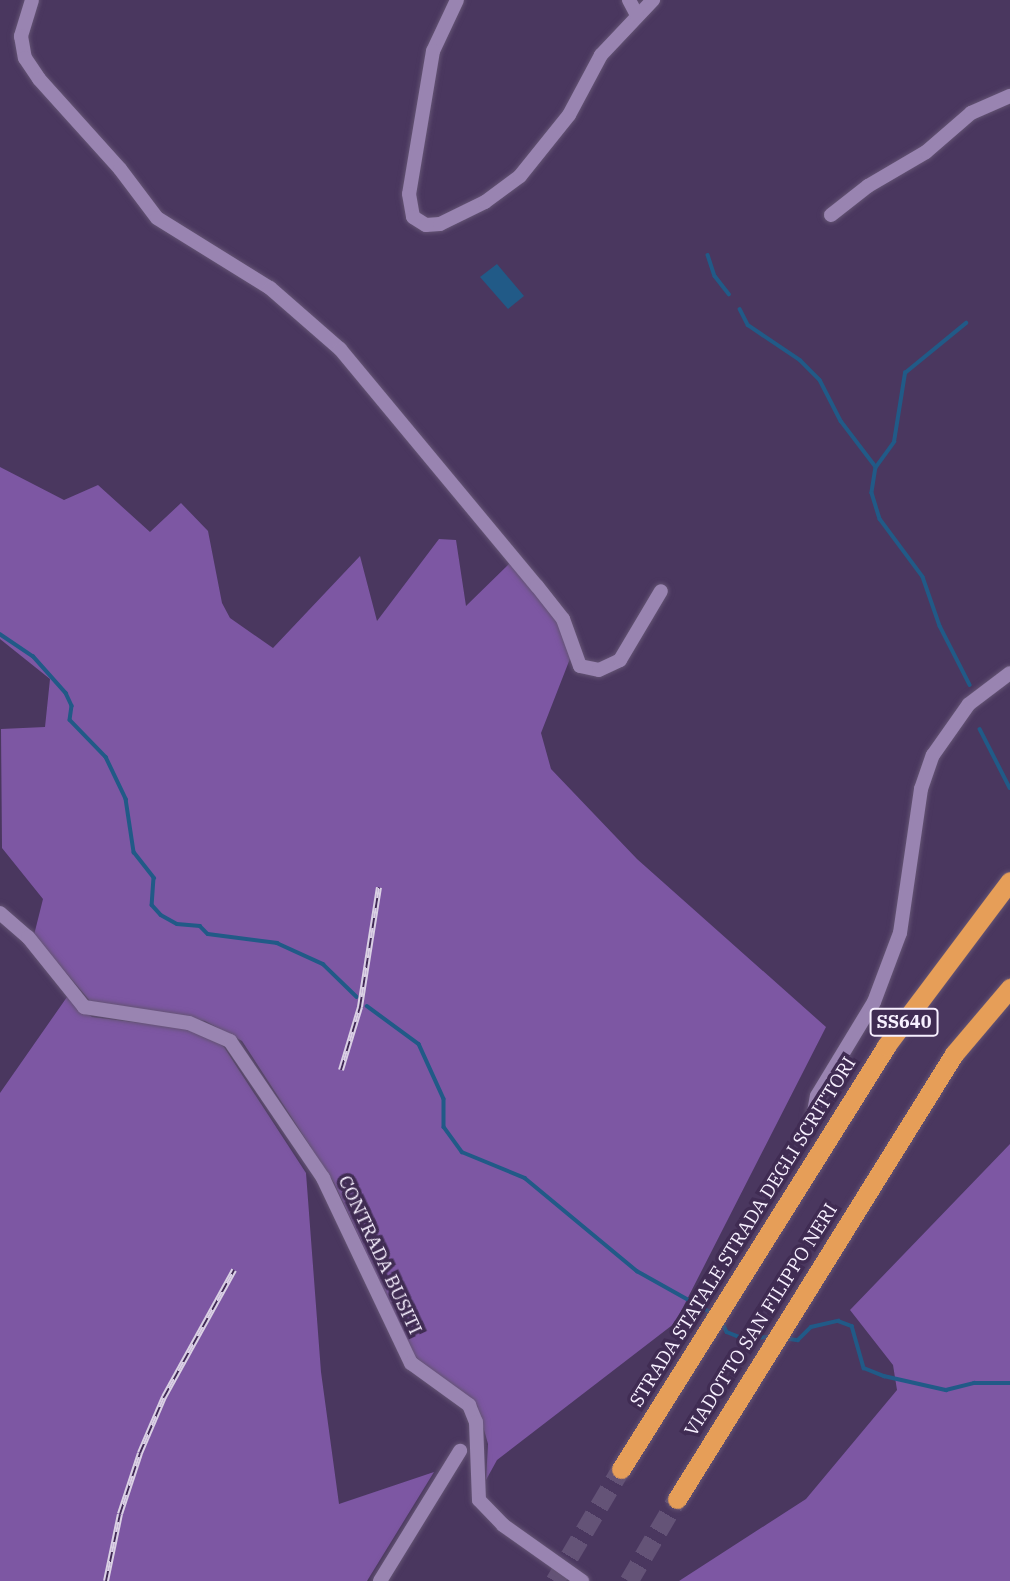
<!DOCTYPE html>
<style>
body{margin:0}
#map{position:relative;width:1010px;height:1581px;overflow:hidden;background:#4a375f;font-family:"IBM Plex Serif",serif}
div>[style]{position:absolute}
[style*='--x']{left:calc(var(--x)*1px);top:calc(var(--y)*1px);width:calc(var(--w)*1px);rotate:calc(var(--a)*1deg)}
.green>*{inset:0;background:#7d57a3}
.water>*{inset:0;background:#215a87}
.stream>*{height:3.5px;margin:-1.75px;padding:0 1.75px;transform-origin:1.75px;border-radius:1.75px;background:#215a87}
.trunk-tunnel>*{height:19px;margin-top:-9.5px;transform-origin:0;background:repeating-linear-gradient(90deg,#645377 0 19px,transparent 0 29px)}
.roads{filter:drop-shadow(0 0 2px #645474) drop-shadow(0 0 2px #645474)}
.minor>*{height:14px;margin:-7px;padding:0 7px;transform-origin:7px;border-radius:7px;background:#9984b1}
.trunk>*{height:19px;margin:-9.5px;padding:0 9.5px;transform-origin:9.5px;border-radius:9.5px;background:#e69e58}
.rail>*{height:6px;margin-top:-3px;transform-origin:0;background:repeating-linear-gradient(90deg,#402c53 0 10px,#dad1e4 0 20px);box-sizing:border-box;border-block:2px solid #dad1e4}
span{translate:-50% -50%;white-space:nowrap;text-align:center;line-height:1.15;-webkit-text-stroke:7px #402c53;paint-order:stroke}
.shield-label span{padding:2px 5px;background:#402c53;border:2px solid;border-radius:5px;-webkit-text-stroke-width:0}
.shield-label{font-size:18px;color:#f7f0ff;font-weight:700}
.street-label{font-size:19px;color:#f7f0ff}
</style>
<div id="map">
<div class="green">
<i style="clip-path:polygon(0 467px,64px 500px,98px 485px,150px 532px,181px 503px,208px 531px,222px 603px,230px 618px,273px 648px,360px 556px,377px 621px,439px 539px,456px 540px,466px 606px,514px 559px,537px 586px,573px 651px,541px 733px,551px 769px,637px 859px,826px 1027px,675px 1323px,497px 1460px,486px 1480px,488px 1444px,477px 1405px,414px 1356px,334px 1183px,242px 1041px,205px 1021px,90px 1001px,34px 935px,43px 899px,2px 848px,1px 729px,45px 727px,50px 679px,0 639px)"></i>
<i style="clip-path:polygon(67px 997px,92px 1017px,183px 1028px,208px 1035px,224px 1047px,306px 1173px,321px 1372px,339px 1504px,434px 1472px,367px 1581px,0 1581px,0 1093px)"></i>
<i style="clip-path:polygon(1010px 1144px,1010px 1581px,679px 1581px,806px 1499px,897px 1390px,893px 1365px,850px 1310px)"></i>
</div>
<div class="water">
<i style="clip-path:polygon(497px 264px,524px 296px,508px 309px,480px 277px)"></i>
</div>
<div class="stream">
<i style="--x:708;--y:255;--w:22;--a:72"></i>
<i style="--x:715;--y:276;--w:23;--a:52"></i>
<i style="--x:740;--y:309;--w:18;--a:63"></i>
<i style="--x:748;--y:325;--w:63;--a:33.9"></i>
<i style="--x:800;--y:360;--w:28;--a:45"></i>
<i style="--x:820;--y:380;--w:46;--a:62.9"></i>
<i style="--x:841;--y:421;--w:58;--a:52.7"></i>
<i style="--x:876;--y:467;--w:26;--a:99"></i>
<i style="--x:872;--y:493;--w:27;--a:73"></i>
<i style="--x:880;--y:519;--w:72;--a:53.4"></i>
<i style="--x:923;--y:577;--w:52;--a:70.9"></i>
<i style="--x:940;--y:626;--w:66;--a:63"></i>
<i style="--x:876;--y:467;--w:31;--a:-54"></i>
<i style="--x:894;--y:442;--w:70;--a:-80.9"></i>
<i style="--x:905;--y:373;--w:79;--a:-39.3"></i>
<i style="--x:0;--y:634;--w:40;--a:34"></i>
<i style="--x:33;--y:656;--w:50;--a:48.3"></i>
<i style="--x:66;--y:693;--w:14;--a:65"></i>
<i style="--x:72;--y:706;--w:14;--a:98"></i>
<i style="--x:70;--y:720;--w:52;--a:45.8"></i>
<i style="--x:106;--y:757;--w:47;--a:64.5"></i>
<i style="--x:126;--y:799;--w:54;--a:81.4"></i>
<i style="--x:134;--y:852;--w:33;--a:52"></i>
<i style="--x:154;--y:878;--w:27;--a:94"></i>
<i style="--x:152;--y:905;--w:13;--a:48"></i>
<i style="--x:161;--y:915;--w:18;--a:29"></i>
<i style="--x:177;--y:924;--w:23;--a:5"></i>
<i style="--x:200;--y:926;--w:11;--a:45"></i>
<i style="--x:208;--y:934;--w:70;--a:7.4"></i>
<i style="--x:277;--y:943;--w:51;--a:24.5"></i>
<i style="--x:323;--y:964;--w:47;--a:44.1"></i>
<i style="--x:980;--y:729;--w:66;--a:63"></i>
<i style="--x:367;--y:1006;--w:64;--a:36.2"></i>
<i style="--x:419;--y:1044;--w:60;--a:65.6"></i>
<i style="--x:444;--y:1099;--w:28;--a:90"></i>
<i style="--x:444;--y:1127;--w:31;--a:54"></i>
<i style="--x:462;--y:1152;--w:68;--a:22.4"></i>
<i style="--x:525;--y:1178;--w:146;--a:39.7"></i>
<i style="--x:637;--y:1271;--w:84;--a:29.3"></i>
<i style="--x:722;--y:1321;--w:12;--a:66"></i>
<i style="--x:727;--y:1332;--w:18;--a:22"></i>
<i style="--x:744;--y:1339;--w:25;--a:-5"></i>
<i style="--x:783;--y:1338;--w:15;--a:8"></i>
<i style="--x:798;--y:1340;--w:18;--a:-45"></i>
<i style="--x:811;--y:1327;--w:28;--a:-13"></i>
<i style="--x:838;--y:1321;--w:15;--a:20"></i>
<i style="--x:852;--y:1326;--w:44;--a:74.1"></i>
<i style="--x:864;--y:1368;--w:22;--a:22"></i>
<i style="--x:884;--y:1376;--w:64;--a:12.7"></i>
<i style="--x:946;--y:1390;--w:29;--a:-14"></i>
<i style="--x:974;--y:1383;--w:36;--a:0"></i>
</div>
<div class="trunk-tunnel">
<i style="--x:555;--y:1581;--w:130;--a:-59.5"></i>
<i style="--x:629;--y:1581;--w:95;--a:-59.7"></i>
</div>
<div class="roads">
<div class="minor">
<i style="--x:32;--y:0;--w:38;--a:107"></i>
<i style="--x:21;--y:36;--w:22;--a:80"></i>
<i style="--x:25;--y:58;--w:25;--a:56"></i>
<i style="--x:39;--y:79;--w:121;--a:48"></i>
<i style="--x:120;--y:169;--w:61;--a:52.9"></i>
<i style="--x:157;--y:218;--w:133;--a:31.8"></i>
<i style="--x:270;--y:288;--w:93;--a:41.1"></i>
<i style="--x:340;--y:349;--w:308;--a:50.3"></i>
<i style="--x:537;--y:586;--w:42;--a:51.8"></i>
<i style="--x:563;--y:619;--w:50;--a:70.1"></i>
<i style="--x:580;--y:666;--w:19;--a:12"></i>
<i style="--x:599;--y:670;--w:23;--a:-25"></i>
<i style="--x:620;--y:660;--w:80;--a:-59.3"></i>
<i style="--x:457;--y:0;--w:56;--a:115.2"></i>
<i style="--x:433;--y:51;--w:145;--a:99.5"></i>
<i style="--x:409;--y:194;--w:23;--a:80"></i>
<i style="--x:413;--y:217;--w:15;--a:32"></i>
<i style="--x:426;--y:225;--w:14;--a:-4"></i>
<i style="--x:440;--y:224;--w:50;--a:-26.1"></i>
<i style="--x:485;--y:202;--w:44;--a:-36.6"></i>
<i style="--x:520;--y:176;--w:78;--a:-51.2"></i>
<i style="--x:569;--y:115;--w:68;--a:-61.9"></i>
<i style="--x:601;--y:55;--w:76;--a:-46.6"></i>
<i style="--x:629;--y:0;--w:17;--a:62"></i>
<i style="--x:831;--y:215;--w:47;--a:-38.1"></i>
<i style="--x:868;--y:186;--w:67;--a:-30.4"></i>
<i style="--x:926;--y:152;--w:60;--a:-40.9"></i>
<i style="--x:971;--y:113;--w:43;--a:-23.6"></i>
<i style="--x:0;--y:913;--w:37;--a:41"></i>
<i style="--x:28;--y:937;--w:90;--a:51.3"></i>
<i style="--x:84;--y:1007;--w:106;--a:8.7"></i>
<i style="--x:189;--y:1023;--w:45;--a:23.7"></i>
<i style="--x:230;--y:1041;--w:166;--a:55.8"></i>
<i style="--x:323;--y:1178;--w:205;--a:64.6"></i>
<i style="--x:411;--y:1363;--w:72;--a:35.9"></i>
<i style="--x:469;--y:1405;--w:18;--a:68"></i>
<i style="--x:476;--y:1422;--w:78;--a:87.8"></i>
<i style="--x:479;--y:1500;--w:35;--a:46"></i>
<i style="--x:503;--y:1525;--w:97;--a:35.3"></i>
<i style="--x:813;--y:1118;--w:22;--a:-80"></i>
<i style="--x:817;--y:1096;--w:110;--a:-58.8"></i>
<i style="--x:874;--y:1002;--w:74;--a:-69.4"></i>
<i style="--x:900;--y:933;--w:146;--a:-81.7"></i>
<i style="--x:921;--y:789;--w:36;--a:-71"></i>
<i style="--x:933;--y:755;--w:62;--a:-54.8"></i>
<i style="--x:969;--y:704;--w:51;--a:-37.1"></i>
<i style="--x:380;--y:1581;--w:153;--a:-58.4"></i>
</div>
<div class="trunk">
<i style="--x:621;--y:1469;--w:499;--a:-57.9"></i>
<i style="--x:886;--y:1046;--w:206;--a:-53.1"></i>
<i style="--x:677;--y:1499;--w:524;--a:-58.1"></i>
<i style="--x:954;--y:1054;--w:87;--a:-49.7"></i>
</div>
</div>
<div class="rail">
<i style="--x:341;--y:1070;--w:66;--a:-73.2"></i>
<i style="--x:360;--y:1007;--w:121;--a:-81"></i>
<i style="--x:106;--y:1581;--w:68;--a:-78.2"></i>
<i style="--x:120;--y:1514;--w:64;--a:-71.8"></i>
<i style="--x:140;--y:1453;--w:61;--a:-66.8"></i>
<i style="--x:164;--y:1397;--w:145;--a:-61.1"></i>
</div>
<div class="shield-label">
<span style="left:904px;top:1022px">SS640</span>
</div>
<div class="street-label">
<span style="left:743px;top:1232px;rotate:-58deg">STRADA STATALE STRADA DEGLI SCRITTORI</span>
<span style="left:380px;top:1255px;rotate:65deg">CONTRADA BUSITI</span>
<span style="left:761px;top:1320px;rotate:-58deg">VIADOTTO SAN FILIPPO NERI</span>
</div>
</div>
